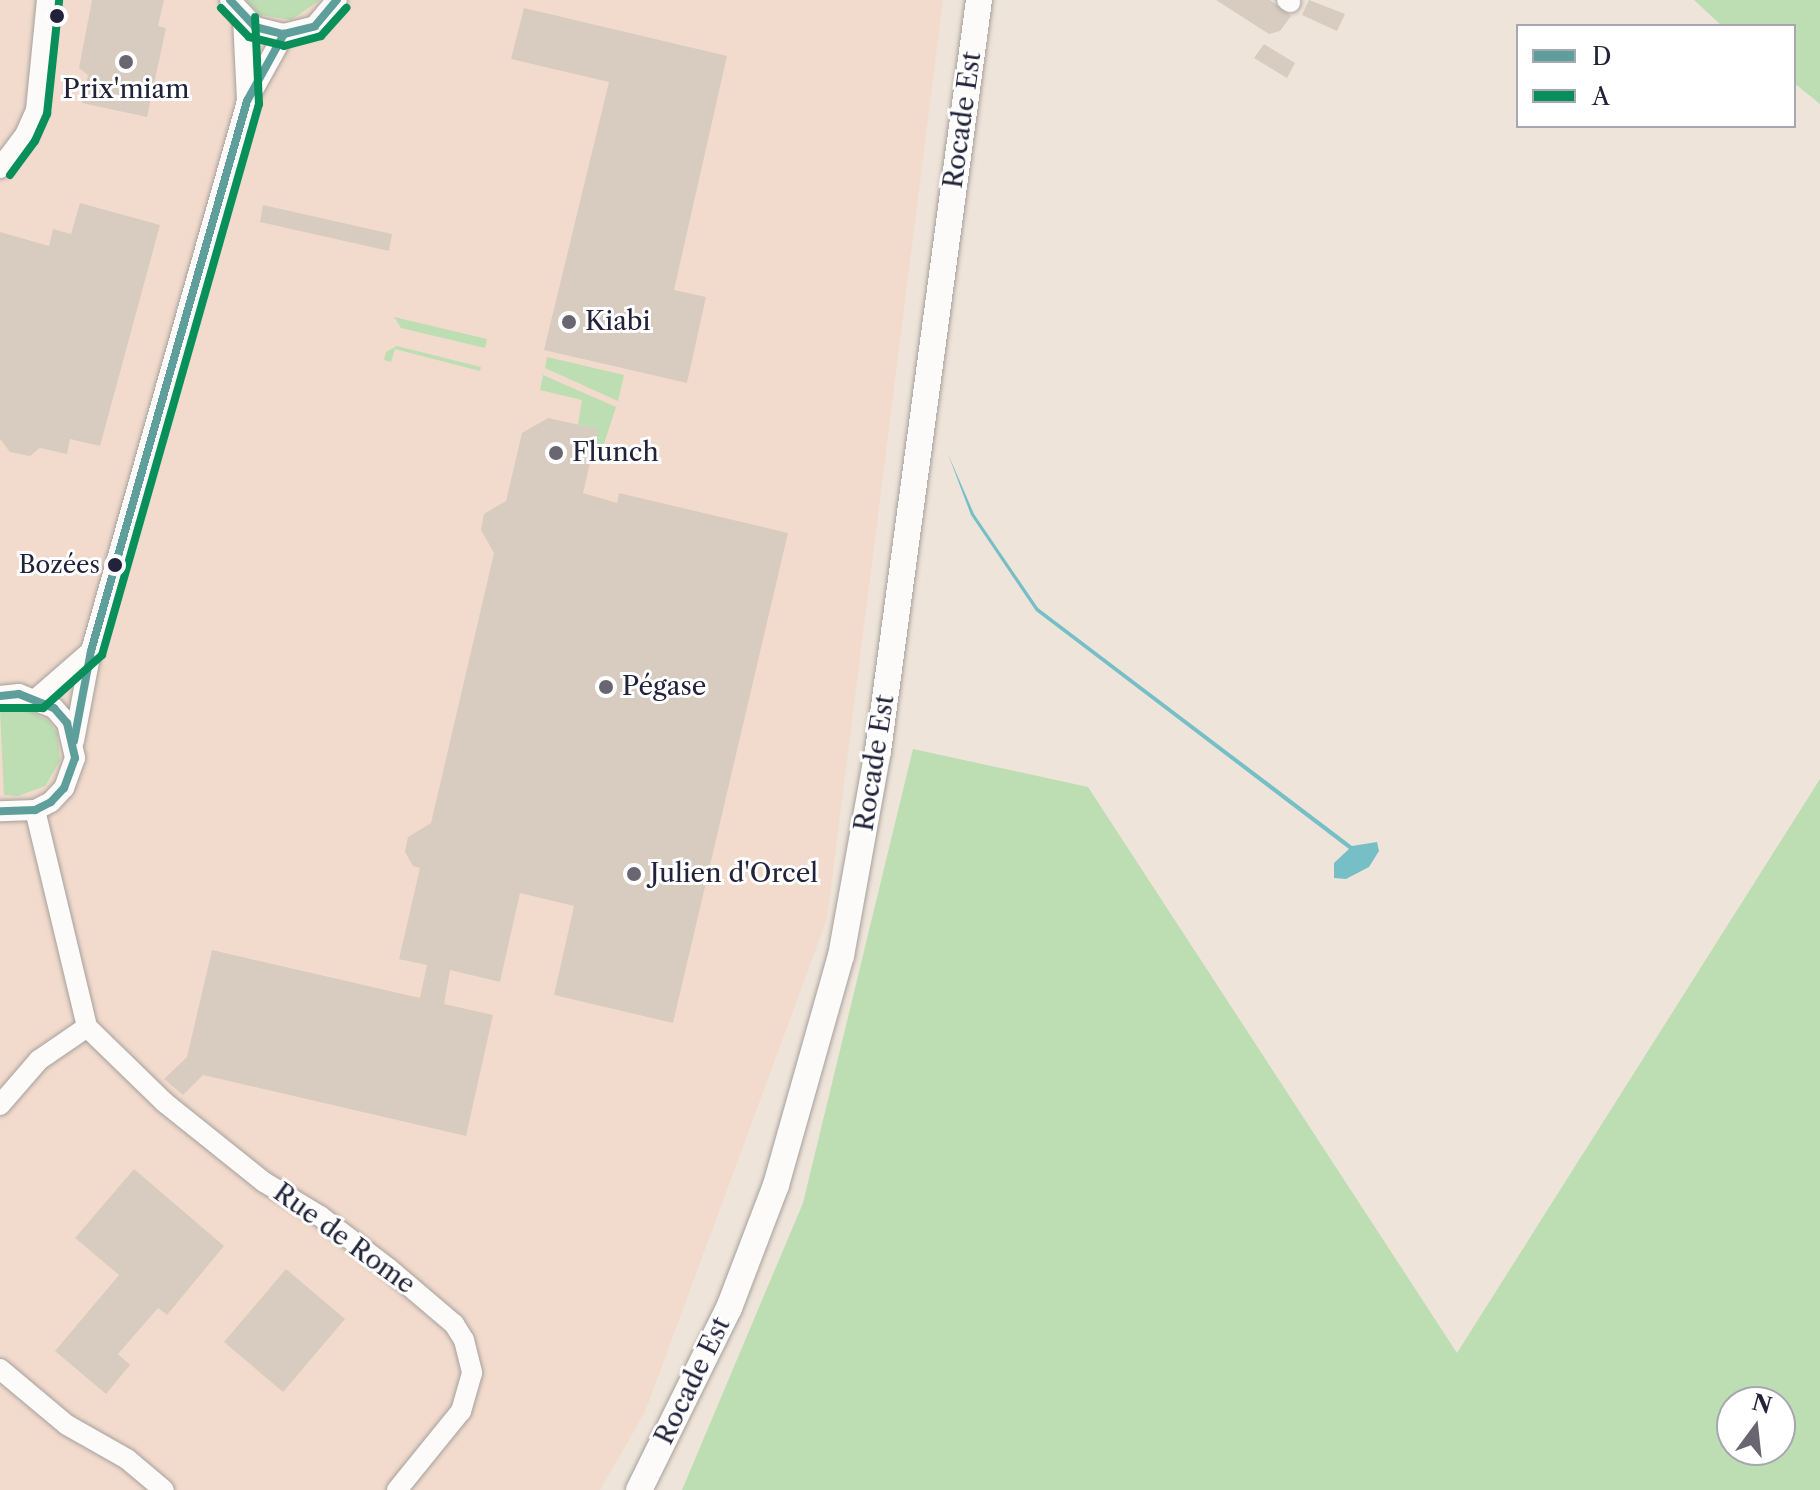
<!DOCTYPE html>
<meta charset="utf-8">
<style>
body{margin:0}
#map{position:relative;width:1820px;height:1490px;overflow:hidden;background:#eee4d9;font-family:"Libre Caslon Text",serif}
div>[style]{position:absolute}
[style*='--x']{left:calc(var(--x)*1px);top:calc(var(--y)*1px);width:calc(var(--w)*1px);rotate:calc(var(--a)*1deg)}
.built>*{inset:0;background:#f2dbcc}
.green>*{inset:0;background:#bcdeb2}
.water>*{inset:0;background:#76bfc7}
.building>*{inset:0;background:#d8ccc1}
.roads{filter:drop-shadow(0 0 2px #a6a09d) drop-shadow(0 0 2px #a6a09d)}
.minor>*{height:20px;margin:-10px;padding:0 10px;transform-origin:10px;border-radius:10px;background:#fcfbf9}
.major>*{height:26px;margin:-13px;padding:0 13px;transform-origin:13px;border-radius:13px;background:#fcfbf9}
.bus-1>*{height:8px;margin:-4px;padding:0 4px;transform-origin:4px;border-radius:4px;background:#5e9f9b}
.bus-2>*{height:8px;margin:-4px;padding:0 4px;transform-origin:4px;border-radius:4px;background:#098f5a}
.dots>*{width:22px;height:22px;translate:-50% -50%;box-sizing:border-box;border:4px solid #fff;border-radius:50%}
span{translate:-50% -50%;white-space:nowrap;text-align:center;line-height:1.15;-webkit-text-stroke:6px #fff;paint-order:stroke}
.bus-label{font-size:24px;color:#22223b}
.right{translate:-100% -50%;text-align:right}
.poi-label{font-size:26px;color:#22223b}
.left{translate:0 -50%;text-align:left}
.street-label{font-size:26px;color:#22223b}
.legend{position:absolute;left:1516px;top:24px;width:280px;height:104px;box-sizing:border-box;background:#fff;border:2px solid #a7a7b1;margin:0;padding:10px 14px;list-style:none;font-size:24px;color:#22223b}
.legend li{display:flex;align-items:center;gap:16px;height:40px}
.legend b{width:40px;border:2px solid #a7a7b1}
.north{position:absolute;left:1716px;top:1386px;width:80px;height:80px;box-sizing:border-box;background:#fff;border:2px solid #a7a7b1;border-radius:50%;rotate:15deg;font-size:22px;font-weight:700;line-height:32px;text-align:center;color:#22223b}
.north::after{content:'';display:block;margin:auto;width:28px;height:36px;background:#696672;clip-path:polygon(50% 0,100% 100%,50% 72%,0 100%)}
</style>
<div id="map">
<div class="built">
<i style="clip-path:polygon(0 0,943px 0,827px 919px,645px 1412px,600px 1490px,0 1490px)"></i>
</div>
<div class="green">
<i style="clip-path:polygon(246px 0,320px 0,291px 20px,261px 15px)"></i>
<i style="clip-path:polygon(1694px 0,1820px 0,1820px 104px,1794px 83px,1794px 26px,1722px 26px)"></i>
<i style="clip-path:polygon(394px 317px,487px 339px,485px 348px,401px 328px)"></i>
<i style="clip-path:polygon(397px 346px,481px 367px,480px 371px,395px 349px,391px 362px,384px 360px,386px 352px)"></i>
<i style="clip-path:polygon(547px 357px,624px 375px,618px 401px,545px 368px)"></i>
<i style="clip-path:polygon(543px 375px,616px 407px,601px 453px,592px 454px,578px 425px,582px 400px,540px 390px)"></i>
<i style="clip-path:polygon(23px 707px,49px 721px,57px 733px,60px 761px,45px 786px,18px 796px,4px 795px,0 710px)"></i>
<i style="clip-path:polygon(evenodd,913px 749px,1088px 787px,1457px 1353px,1820px 779px,1820px 1490px,682px 1490px,803px 1203px,913px 749px,1732px 1402px,1780px 1402px,1780px 1450px,1732px 1450px,1732px 1402px)"></i>
</div>
<div class="water">
<i style="clip-path:polygon(948px 454px,974px 514px,1038px 608px,1352px 846px,1377px 842px,1379px 851px,1369px 867px,1346px 879px,1334px 878px,1334px 863px,1349px 849px,1036px 611px,971px 515px)"></i>
</div>
<div class="building">
<i style="clip-path:polygon(92px 0,164px 0,158px 26px,166px 28px,147px 117px,82px 103px,88px 75px,79px 68px)"></i>
<i style="clip-path:polygon(1216px 0,1270px 0,1291px 16px,1280px 31px,1269px 34px)"></i>
<i style="clip-path:polygon(1309px 0,1345px 14px,1337px 31px,1302px 15px)"></i>
<i style="clip-path:polygon(524px 8px,727px 56px,674px 290px,706px 297px,687px 383px,544px 350px,609px 82px,511px 59px)"></i>
<i style="clip-path:polygon(1264px 44px,1295px 63px,1287px 78px,1254px 58px)"></i>
<i style="clip-path:polygon(80px 203px,160px 225px,100px 446px,70px 439px,67px 454px,40px 448px,30px 456px,10px 452px,0 439px,0 232px,49px 246px,53px 229px,71px 234px)"></i>
<i style="clip-path:polygon(263px 205px,392px 234px,389px 251px,260px 222px)"></i>
<i style="clip-path:polygon(548px 418px,598px 429px,583px 493px,617px 503px,619px 493px,788px 533px,673px 1023px,554px 995px,574px 906px,520px 893px,500px 982px,450px 970px,444px 1004px,493px 1015px,466px 1136px,203px 1075px,183px 1095px,164px 1079px,187px 1057px,212px 950px,420px 998px,427px 965px,399px 959px,420px 868px,413px 866px,405px 852px,408px 837px,431px 823px,494px 553px,481px 530px,484px 514px,506px 501px,522px 433px)"></i>
<i style="clip-path:polygon(134px 1169px,224px 1246px,167px 1315px,158px 1308px,118px 1354px,130px 1365px,106px 1394px,55px 1351px,119px 1275px,75px 1238px)"></i>
<i style="clip-path:polygon(286px 1269px,345px 1319px,283px 1392px,224px 1342px)"></i>
</div>
<div class="roads">
<div class="minor">
<i style="--x:230;--y:0;--w:37;--a:47"></i>
<i style="--x:255;--y:27;--w:30;--a:14"></i>
<i style="--x:284;--y:34;--w:32;--a:-14"></i>
<i style="--x:315;--y:26;--w:34;--a:-50"></i>
<i style="--x:1287;--y:0;--w:4;--a:34"></i>
<i style="--x:243;--y:18;--w:83;--a:87.2"></i>
<i style="--x:0;--y:168;--w:41;--a:-52.9"></i>
<i style="--x:25;--y:135;--w:27;--a:-66"></i>
<i style="--x:36;--y:110;--w:111;--a:-84.3"></i>
<i style="--x:0;--y:696;--w:19;--a:-6"></i>
<i style="--x:19;--y:694;--w:38;--a:22"></i>
<i style="--x:54;--y:708;--w:20;--a:49"></i>
<i style="--x:67;--y:723;--w:36;--a:77"></i>
<i style="--x:75;--y:758;--w:32;--a:110"></i>
<i style="--x:64;--y:788;--w:19;--a:133"></i>
<i style="--x:51;--y:802;--w:18;--a:153"></i>
<i style="--x:35;--y:810;--w:35;--a:178"></i>
<i style="--x:37;--y:698;--w:72;--a:-41"></i>
<i style="--x:74;--y:741;--w:92;--a:-79.3"></i>
<i style="--x:91;--y:651;--w:572;--a:-74.16"></i>
<i style="--x:247;--y:101;--w:77;--a:-61.1"></i>
<i style="--x:35;--y:810;--w:223;--a:76.5"></i>
<i style="--x:87;--y:1027;--w:107;--a:44.2"></i>
<i style="--x:164;--y:1102;--w:128;--a:38.7"></i>
<i style="--x:264;--y:1182;--w:66;--a:31.3"></i>
<i style="--x:320;--y:1216;--w:86;--a:37.4"></i>
<i style="--x:388;--y:1268;--w:87;--a:40.3"></i>
<i style="--x:454;--y:1324;--w:19;--a:58"></i>
<i style="--x:464;--y:1340;--w:34;--a:76"></i>
<i style="--x:472;--y:1373;--w:40;--a:106"></i>
<i style="--x:461;--y:1411;--w:102;--a:129"></i>
<i style="--x:0;--y:1105;--w:60;--a:-49.1"></i>
<i style="--x:39;--y:1060;--w:58;--a:-34.5"></i>
<i style="--x:0;--y:1369;--w:87;--a:39.9"></i>
<i style="--x:67;--y:1425;--w:69;--a:29.5"></i>
<i style="--x:127;--y:1459;--w:48;--a:40"></i>
</div>
<div class="major">
<i style="--x:639;--y:1490;--w:203;--a:-63.7"></i>
<i style="--x:729;--y:1308;--w:132;--a:-69.1"></i>
<i style="--x:776;--y:1185;--w:238;--a:-74.2"></i>
<i style="--x:841;--y:956;--w:208;--a:-79.8"></i>
<i style="--x:878;--y:751;--w:758;--a:-82.34"></i>
</div>
</div>
<div class="bus-1">
<i style="--x:230;--y:0;--w:37;--a:47"></i>
<i style="--x:255;--y:27;--w:30;--a:14"></i>
<i style="--x:284;--y:34;--w:32;--a:-14"></i>
<i style="--x:315;--y:26;--w:34;--a:-50"></i>
<i style="--x:0;--y:696;--w:19;--a:-6"></i>
<i style="--x:19;--y:694;--w:38;--a:22"></i>
<i style="--x:54;--y:708;--w:20;--a:49"></i>
<i style="--x:67;--y:723;--w:36;--a:77"></i>
<i style="--x:75;--y:758;--w:32;--a:110"></i>
<i style="--x:64;--y:788;--w:19;--a:133"></i>
<i style="--x:51;--y:802;--w:18;--a:153"></i>
<i style="--x:35;--y:810;--w:35;--a:178"></i>
<i style="--x:74;--y:741;--w:92;--a:-79.3"></i>
<i style="--x:91;--y:651;--w:572;--a:-74.16"></i>
<i style="--x:247;--y:101;--w:77;--a:-61.1"></i>
</div>
<div class="bus-2">
<i style="--x:221;--y:8;--w:40;--a:46"></i>
<i style="--x:249;--y:37;--w:36;--a:14"></i>
<i style="--x:284;--y:46;--w:38;--a:-15"></i>
<i style="--x:321;--y:36;--w:38;--a:-48"></i>
<i style="--x:10;--y:175;--w:42;--a:-53.7"></i>
<i style="--x:35;--y:141;--w:30;--a:-66"></i>
<i style="--x:47;--y:114;--w:114;--a:-83.9"></i>
<i style="--x:0;--y:708;--w:43;--a:0"></i>
<i style="--x:43;--y:708;--w:79;--a:-41.9"></i>
<i style="--x:102;--y:655;--w:573;--a:-74.1"></i>
<i style="--x:259;--y:104;--w:87;--a:-92.6"></i>
</div>
<div class="dots">
<i style="left:57px;top:16px;background:#22223b"></i>
<i style="left:126px;top:62px;background:#696672"></i>
<i style="left:569px;top:322px;background:#696672"></i>
<i style="left:556px;top:453px;background:#696672"></i>
<i style="left:115px;top:565px;background:#22223b"></i>
<i style="left:606px;top:687px;background:#696672"></i>
<i style="left:634px;top:874px;background:#696672"></i>
</div>
<div class="bus-label">
<span class="right" style="left:100px;top:565px">Bozées</span>
</div>
<div class="poi-label">
<span style="left:126px;top:90px">Prix'miam</span>
<span class="left" style="left:585px;top:322px">Kiabi</span>
<span class="left" style="left:572px;top:453px">Flunch</span>
<span class="left" style="left:622px;top:687px">Pégase</span>
<span class="left" style="left:650px;top:874px">Julien d'Orcel</span>
</div>
<div class="street-label">
<span style="left:963px;top:120px;rotate:-82deg">Rocade Est</span>
<span style="left:875px;top:763px;rotate:-81deg">Rocade Est</span>
<span style="left:344px;top:1239px;rotate:36deg">Rue de Rome</span>
<span style="left:693px;top:1381px;rotate:-64deg">Rocade Est</span>
</div>
<ul class="legend">
<li><b style="height:10px;background:#5e9f9b"></b>D</li>
<li><b style="height:10px;background:#098f5a"></b>A</li>
</ul>
<div class="north">N</div>
</div>
